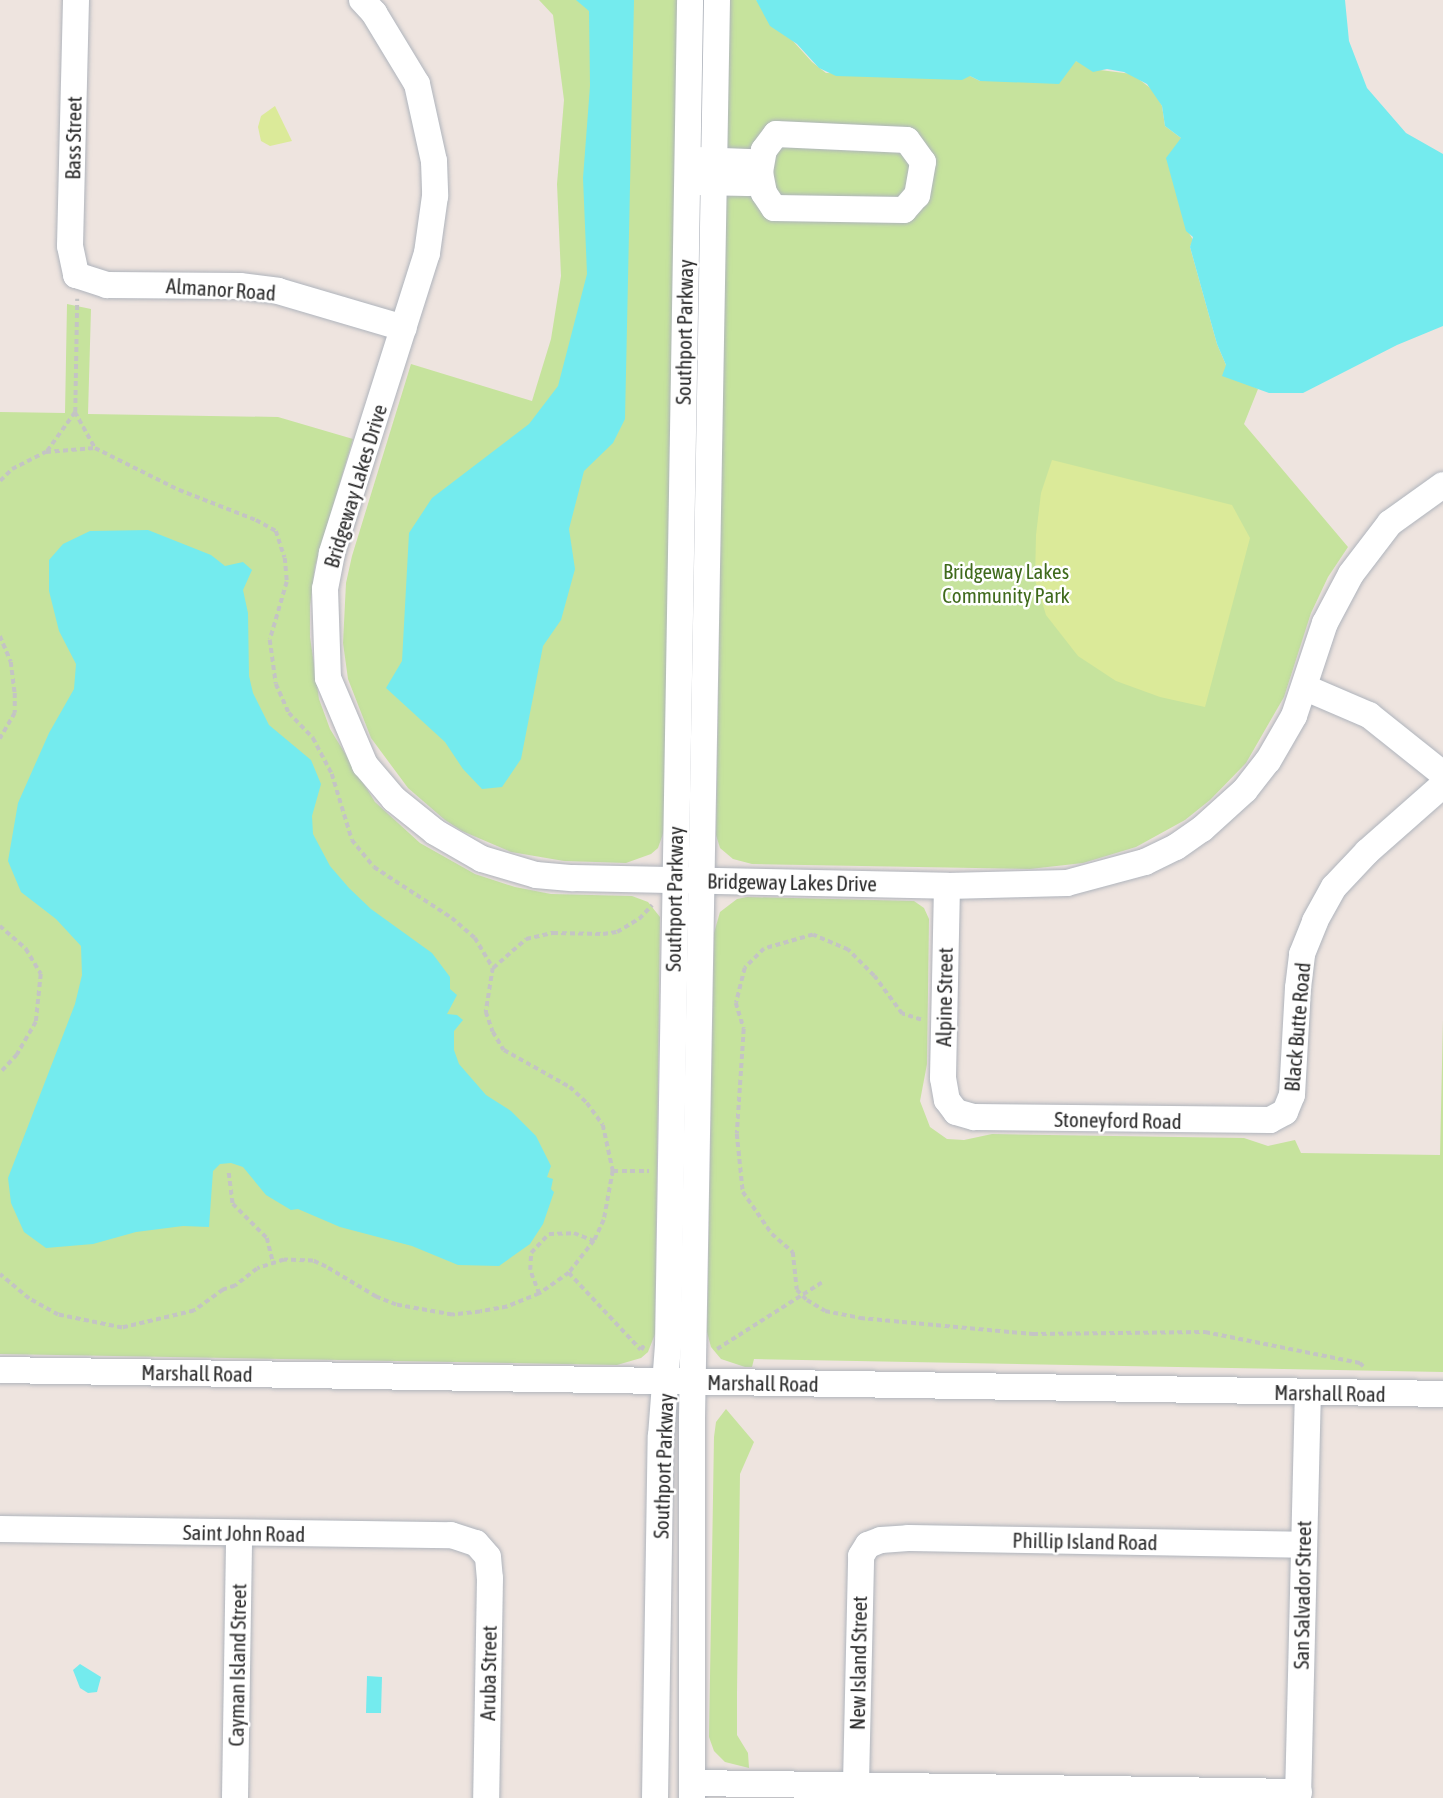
<!DOCTYPE html>
<style>
body{margin:0}
#map{position:relative;width:1443px;height:1798px;overflow:hidden;background:#eee4df;font-family:"Asap Condensed",sans-serif}
div>[style]{position:absolute}
[style*='--x']{left:calc(var(--x)*1px);top:calc(var(--y)*1px);width:calc(var(--w)*1px);rotate:calc(var(--a)*1deg)}
.green>*{inset:0;background:#c6e39d}
.pitch>*{inset:0;background:#dbea99}
.water>*{inset:0;background:#74ebee}
.path>*{height:3.5px;margin-top:-1.75px;transform-origin:0;background:repeating-linear-gradient(90deg,#c4c4c4 0 5px,transparent 0 8.5px)}
.roads{filter:drop-shadow(0 0 2px #afb4bc) drop-shadow(0 0 2px #afb4bc)}
.minor>*{height:26px;margin:-13px;padding:0 13px;transform-origin:13px;border-radius:13px;background:#fff}
span{translate:-50% -50%;white-space:nowrap;text-align:center;line-height:1.15;-webkit-text-stroke:5px #fff;paint-order:stroke}
.street-label{font-size:21px;color:#2c2c2c}
.park-label{font-size:21px;color:#3f6a1c}
</style>
<div id="map">
<div class="green">
<i style="clip-path:polygon(539px 0,678px 0,664px 831px,658px 848px,651px 854px,626px 863px,564px 861px,511px 852px,462px 831px,445px 820px,408px 788px,371px 738px,348px 679px,343px 643px,346px 583px,352px 556px,411px 364px,532px 401px,551px 339px,561px 276px,557px 184px,564px 100px,553px 15px)"></i>
<i style="clip-path:polygon(729px 0,756px 0,812px 62px,826px 73px,970px 76px,980px 81px,1076px 61px,1100px 70px,1132px 74px,1153px 90px,1162px 106px,1165px 126px,1181px 138px,1189px 233px,1193px 240px,1190px 247px,1217px 344px,1226px 365px,1240px 380px,1258px 389px,1244px 424px,1348px 547px,1328px 577px,1311px 613px,1284px 697px,1246px 763px,1210px 800px,1185px 820px,1136px 847px,1083px 863px,1030px 869px,752px 864px,733px 859px,720px 848px,716px 835px)"></i>
<i style="clip-path:polygon(67px 304px,91px 309px,88px 414px,278px 417px,353px 439px,315px 566px,310px 606px,310px 637px,319px 699px,330px 729px,375px 802px,420px 843px,475px 874px,515px 887px,551px 894px,632px 896px,648px 902px,660px 917px,655px 1334px,648px 1352px,641px 1358px,617px 1365px,0 1354px,0 412px,65px 413px)"></i>
<i style="clip-path:polygon(747px 897px,914px 901px,924px 908px,929px 919px,927px 1064px,920px 1101px,930px 1127px,947px 1139px,964px 1140px,992px 1134px,1244px 1138px,1268px 1146px,1295px 1140px,1301px 1153px,1440px 1155px,1443px 1019px,1443px 1372px,754px 1359px,752px 1367px,745px 1367px,721px 1359px,711px 1347px,707px 1332px,714px 933px,720px 912px,737px 899px)"></i>
<i style="clip-path:polygon(726px 1409px,754px 1442px,740px 1474px,737px 1693px,737px 1735px,748px 1753px,749px 1768px,725px 1762px,714px 1751px,709px 1737px,714px 1437px,716px 1422px)"></i>
</div>
<div class="pitch">
<i style="clip-path:polygon(275px 106px,292px 141px,270px 146px,261px 141px,258px 127px,261px 116px)"></i>
<i style="clip-path:polygon(1052px 460px,1232px 505px,1250px 538px,1205px 707px,1160px 697px,1116px 681px,1078px 656px,1046px 615px,1035px 580px,1036px 535px,1041px 493px)"></i>
</div>
<div class="water">
<i style="clip-path:polygon(576px 0,634px 0,625px 419px,613px 443px,584px 471px,569px 529px,575px 569px,561px 620px,543px 646px,521px 759px,502px 787px,482px 789px,463px 769px,445px 742px,386px 688px,402px 661px,409px 533px,432px 498px,529px 424px,558px 386px,587px 274px,583px 178px,590px 86px,589px 11px)"></i>
<i style="clip-path:polygon(756px 0,1345px 0,1349px 41px,1367px 88px,1406px 133px,1443px 154px,1443px 326px,1397px 345px,1303px 393px,1269px 393px,1222px 376px,1226px 365px,1217px 344px,1190px 247px,1193px 237px,1186px 231px,1166px 158px,1181px 138px,1165px 126px,1162px 106px,1147px 84px,1124px 72px,1107px 69px,1093px 72px,1076px 61px,1059px 84px,980px 81px,970px 76px,962px 80px,836px 76px,819px 68px,797px 44px,770px 26px)"></i>
<i style="clip-path:polygon(148px 530px,211px 555px,225px 566px,243px 562px,252px 570px,243px 590px,248px 613px,249px 676px,253px 693px,269px 725px,311px 760px,321px 784px,312px 816px,313px 834px,330px 866px,349px 888px,371px 909px,432px 953px,450px 977px,450px 989px,457px 995px,447px 1014px,457px 1015px,463px 1020px,454px 1031px,454px 1050px,459px 1064px,486px 1095px,511px 1111px,536px 1136px,551px 1166px,547px 1177px,553px 1179px,551px 1189px,554px 1192px,543px 1224px,530px 1244px,499px 1266px,458px 1265px,412px 1246px,340px 1227px,298px 1209px,291px 1210px,266px 1195px,243px 1167px,231px 1163px,220px 1164px,213px 1171px,209px 1227px,183px 1226px,136px 1232px,93px 1244px,46px 1248px,24px 1232px,11px 1203px,8px 1178px,75px 1004px,82px 975px,81px 946px,56px 919px,21px 892px,8px 861px,18px 803px,49px 733px,74px 689px,76px 664px,59px 631px,49px 591px,49px 560px,63px 544px,90px 531px)"></i>
<i style="clip-path:polygon(80px 1664px,101px 1677px,97px 1692px,88px 1693px,80px 1688px,73px 1670px)"></i>
<i style="clip-path:polygon(367px 1676px,382px 1677px,381px 1713px,366px 1713px)"></i>
</div>
<div class="path">
<i style="--x:75;--y:412;--w:113;--a:-89"></i>
<i style="--x:47;--y:451;--w:48;--a:-54.3"></i>
<i style="--x:75;--y:412;--w:41;--a:60.9"></i>
<i style="--x:0;--y:481;--w:17;--a:-45"></i>
<i style="--x:12;--y:469;--w:38;--a:-27"></i>
<i style="--x:46;--y:452;--w:49;--a:-4.7"></i>
<i style="--x:95;--y:448;--w:94;--a:26.6"></i>
<i style="--x:179;--y:490;--w:83;--a:21.3"></i>
<i style="--x:256;--y:520;--w:23;--a:29"></i>
<i style="--x:276;--y:531;--w:28;--a:72"></i>
<i style="--x:285;--y:558;--w:24;--a:85"></i>
<i style="--x:287;--y:582;--w:60;--a:106.3"></i>
<i style="--x:270;--y:640;--w:44;--a:82.2"></i>
<i style="--x:276;--y:684;--w:32;--a:66"></i>
<i style="--x:289;--y:713;--w:35;--a:46"></i>
<i style="--x:313;--y:738;--w:41;--a:62.2"></i>
<i style="--x:332;--y:774;--w:69;--a:73.1"></i>
<i style="--x:352;--y:840;--w:35;--a:51"></i>
<i style="--x:374;--y:867;--w:93;--a:33.2"></i>
<i style="--x:452;--y:918;--w:30;--a:41"></i>
<i style="--x:475;--y:938;--w:35;--a:59"></i>
<i style="--x:493;--y:968;--w:45;--a:99"></i>
<i style="--x:486;--y:1012;--w:21;--a:71"></i>
<i style="--x:493;--y:1032;--w:21;--a:59"></i>
<i style="--x:504;--y:1050;--w:76;--a:29.3"></i>
<i style="--x:570;--y:1087;--w:23;--a:43"></i>
<i style="--x:587;--y:1103;--w:27;--a:54"></i>
<i style="--x:603;--y:1125;--w:47;--a:77.7"></i>
<i style="--x:613;--y:1171;--w:50;--a:100.4"></i>
<i style="--x:604;--y:1220;--w:23;--a:115"></i>
<i style="--x:594;--y:1241;--w:41;--a:128"></i>
<i style="--x:569;--y:1273;--w:37;--a:145"></i>
<i style="--x:539;--y:1294;--w:35;--a:158"></i>
<i style="--x:507;--y:1307;--w:27;--a:170"></i>
<i style="--x:480;--y:1312;--w:28;--a:174"></i>
<i style="--x:452;--y:1315;--w:57;--a:-169.9"></i>
<i style="--x:396;--y:1305;--w:22;--a:-158"></i>
<i style="--x:376;--y:1297;--w:58;--a:-149"></i>
<i style="--x:326;--y:1267;--w:14;--a:-155"></i>
<i style="--x:313;--y:1261;--w:29;--a:-178"></i>
<i style="--x:284;--y:1260;--w:28;--a:162"></i>
<i style="--x:257;--y:1269;--w:28;--a:142"></i>
<i style="--x:235;--y:1286;--w:13;--a:162"></i>
<i style="--x:223;--y:1290;--w:36;--a:144"></i>
<i style="--x:194;--y:1311;--w:74;--a:166.7"></i>
<i style="--x:122;--y:1328;--w:65;--a:-168.5"></i>
<i style="--x:58;--y:1315;--w:33;--a:-151"></i>
<i style="--x:29;--y:1299;--w:38;--a:-140"></i>
<i style="--x:0;--y:636;--w:28;--a:67"></i>
<i style="--x:11;--y:662;--w:31;--a:83"></i>
<i style="--x:15;--y:693;--w:20;--a:90"></i>
<i style="--x:15;--y:713;--w:30;--a:120"></i>
<i style="--x:0;--y:926;--w:35;--a:41"></i>
<i style="--x:26;--y:949;--w:29;--a:59"></i>
<i style="--x:41;--y:974;--w:48;--a:95.9"></i>
<i style="--x:36;--y:1022;--w:38;--a:120"></i>
<i style="--x:17;--y:1055;--w:25;--a:133"></i>
<i style="--x:493;--y:968;--w:44;--a:-41.3"></i>
<i style="--x:526;--y:939;--w:28;--a:-13"></i>
<i style="--x:553;--y:933;--w:50;--a:1.1"></i>
<i style="--x:603;--y:934;--w:14;--a:-8"></i>
<i style="--x:617;--y:932;--w:26;--a:-31"></i>
<i style="--x:639;--y:919;--w:19;--a:-47"></i>
<i style="--x:921;--y:1020;--w:20;--a:-162"></i>
<i style="--x:902;--y:1014;--w:47;--a:-126.4"></i>
<i style="--x:874;--y:976;--w:37;--a:-135"></i>
<i style="--x:848;--y:950;--w:38;--a:-157"></i>
<i style="--x:813;--y:935;--w:51;--a:164.1"></i>
<i style="--x:764;--y:949;--w:27;--a:135"></i>
<i style="--x:745;--y:968;--w:36;--a:104"></i>
<i style="--x:736;--y:1003;--w:27;--a:73"></i>
<i style="--x:744;--y:1029;--w:105;--a:93.8"></i>
<i style="--x:737;--y:1134;--w:58;--a:84.1"></i>
<i style="--x:743;--y:1192;--w:51;--a:55.4"></i>
<i style="--x:772;--y:1234;--w:28;--a:41"></i>
<i style="--x:793;--y:1252;--w:38;--a:84"></i>
<i style="--x:797;--y:1290;--w:14;--a:45"></i>
<i style="--x:807;--y:1300;--w:21;--a:31"></i>
<i style="--x:825;--y:1311;--w:36;--a:11"></i>
<i style="--x:860;--y:1318;--w:174;--a:5.3"></i>
<i style="--x:1033;--y:1334;--w:172;--a:-0.7"></i>
<i style="--x:1205;--y:1332;--w:158;--a:11.3"></i>
<i style="--x:1360;--y:1363;--w:8;--a:45"></i>
<i style="--x:613;--y:1171;--w:36;--a:0"></i>
<i style="--x:229;--y:1173;--w:31;--a:83"></i>
<i style="--x:233;--y:1204;--w:48;--a:45"></i>
<i style="--x:267;--y:1238;--w:25;--a:76"></i>
<i style="--x:569;--y:1273;--w:105;--a:46.9"></i>
<i style="--x:641;--y:1350;--w:8;--a:-60"></i>
<i style="--x:539;--y:1294;--w:26;--a:-111"></i>
<i style="--x:530;--y:1270;--w:17;--a:-87"></i>
<i style="--x:531;--y:1253;--w:26;--a:-47"></i>
<i style="--x:549;--y:1234;--w:25;--a:-2"></i>
<i style="--x:574;--y:1233;--w:22;--a:22"></i>
<i style="--x:717;--y:1349;--w:127;--a:-32.4"></i>
</div>
<div class="roads">
<div class="minor">
<i style="--x:76;--y:0;--w:246;--a:91.4"></i>
<i style="--x:70;--y:246;--w:30;--a:78"></i>
<i style="--x:76;--y:275;--w:33;--a:18"></i>
<i style="--x:107;--y:285;--w:133;--a:0.4"></i>
<i style="--x:240;--y:286;--w:38;--a:7"></i>
<i style="--x:278;--y:291;--w:131;--a:16.4"></i>
<i style="--x:362;--y:0;--w:18;--a:47"></i>
<i style="--x:374;--y:13;--w:83;--a:58.8"></i>
<i style="--x:417;--y:84;--w:79;--a:77.6"></i>
<i style="--x:434;--y:161;--w:35;--a:88"></i>
<i style="--x:435;--y:196;--w:58;--a:98"></i>
<i style="--x:427;--y:253;--w:315;--a:107.6"></i>
<i style="--x:332;--y:553;--w:37;--a:101"></i>
<i style="--x:325;--y:589;--w:89;--a:88.1"></i>
<i style="--x:328;--y:678;--w:95;--a:67"></i>
<i style="--x:365;--y:765;--w:45;--a:49.5"></i>
<i style="--x:394;--y:799;--w:53;--a:38.8"></i>
<i style="--x:435;--y:832;--w:54;--a:29.9"></i>
<i style="--x:482;--y:859;--w:56;--a:16.5"></i>
<i style="--x:536;--y:875;--w:37;--a:5"></i>
<i style="--x:573;--y:878;--w:374;--a:1.2"></i>
<i style="--x:947;--y:886;--w:120;--a:-1.4"></i>
<i style="--x:1067;--y:883;--w:81;--a:-15.1"></i>
<i style="--x:1145;--y:862;--w:34;--a:-26"></i>
<i style="--x:1176;--y:847;--w:32;--a:-35"></i>
<i style="--x:1202;--y:829;--w:58;--a:-42.2"></i>
<i style="--x:1245;--y:790;--w:37;--a:-52"></i>
<i style="--x:1268;--y:761;--w:52;--a:-60"></i>
<i style="--x:1294;--y:716;--w:98;--a:-71.6"></i>
<i style="--x:1325;--y:623;--w:55;--a:-62"></i>
<i style="--x:1351;--y:574;--w:64;--a:-52.6"></i>
<i style="--x:1390;--y:523;--w:65;--a:-35.6"></i>
<i style="--x:776;--y:134;--w:131;--a:2.6"></i>
<i style="--x:907;--y:140;--w:27;--a:54"></i>
<i style="--x:923;--y:162;--w:34;--a:100"></i>
<i style="--x:917;--y:195;--w:20;--a:131"></i>
<i style="--x:904;--y:210;--w:130;--a:-179.1"></i>
<i style="--x:774;--y:208;--w:18;--a:-124"></i>
<i style="--x:764;--y:193;--w:21;--a:-101"></i>
<i style="--x:760;--y:172;--w:22;--a:-80"></i>
<i style="--x:764;--y:150;--w:20;--a:-53"></i>
<i style="--x:696;--y:160;--w:52;--a:2.2"></i>
<i style="--x:748;--y:162;--w:16;--a:40"></i>
<i style="--x:696;--y:182;--w:52;--a:1.1"></i>
<i style="--x:748;--y:183;--w:16;--a:-43"></i>
<i style="--x:1306;--y:688;--w:69;--a:23.2"></i>
<i style="--x:1369;--y:715;--w:95;--a:38.6"></i>
<i style="--x:947;--y:886;--w:192;--a:91.2"></i>
<i style="--x:943;--y:1078;--w:22;--a:80"></i>
<i style="--x:947;--y:1100;--w:15;--a:53"></i>
<i style="--x:956;--y:1112;--w:19;--a:16"></i>
<i style="--x:974;--y:1117;--w:296;--a:0.6"></i>
<i style="--x:1270;--y:1120;--w:17;--a:-28"></i>
<i style="--x:1285;--y:1112;--w:18;--a:-68"></i>
<i style="--x:1292;--y:1095;--w:107;--a:-86.8"></i>
<i style="--x:1298;--y:988;--w:34;--a:-83"></i>
<i style="--x:1302;--y:954;--w:35;--a:-68"></i>
<i style="--x:1315;--y:921;--w:39;--a:-61"></i>
<i style="--x:1334;--y:887;--w:48;--a:-46.7"></i>
<i style="--x:1367;--y:852;--w:101;--a:-41.4"></i>
<i style="--x:0;--y:1370;--w:1443;--a:0.95"></i>
<i style="--x:0;--y:1529;--w:451;--a:0.8"></i>
<i style="--x:451;--y:1535;--w:26;--a:18"></i>
<i style="--x:476;--y:1543;--w:18;--a:49"></i>
<i style="--x:488;--y:1557;--w:21;--a:85"></i>
<i style="--x:490;--y:1578;--w:220;--a:91"></i>
<i style="--x:692;--y:1783;--w:607;--a:0.85"></i>
<i style="--x:856;--y:1783;--w:227;--a:-88.7"></i>
<i style="--x:861;--y:1556;--w:13;--a:-58"></i>
<i style="--x:868;--y:1545;--w:14;--a:-21"></i>
<i style="--x:881;--y:1540;--w:27;--a:-4"></i>
<i style="--x:908;--y:1538;--w:395;--a:1"></i>
<i style="--x:235;--y:1798;--w:265;--a:-89.1"></i>
<i style="--x:655;--y:1798;--w:362;--a:-89.1"></i>
<i style="--x:661;--y:1436;--w:90;--a:-85.6"></i>
<i style="--x:668;--y:1346;--w:1346;--a:-89.06"></i>
<i style="--x:692;--y:1798;--w:380;--a:-90"></i>
<i style="--x:692;--y:1418;--w:1418;--a:-88.99"></i>
<i style="--x:1298;--y:1798;--w:406;--a:-88.6"></i>
</div>
</div>
<div class="street-label">
<span style="left:73px;top:138px;rotate:-89deg">Bass Street</span>
<span style="left:221px;top:289px;rotate:4deg">Almanor Road</span>
<span style="left:684px;top:332px;rotate:-89deg">Southport Parkway</span>
<span style="left:355px;top:486px;rotate:-73deg">Bridgeway Lakes Drive</span>
<span style="left:792px;top:882px;rotate:1deg">Bridgeway Lakes Drive</span>
<span style="left:674px;top:899px;rotate:-89deg">Southport Parkway</span>
<span style="left:944px;top:997px;rotate:-89deg">Alpine Street</span>
<span style="left:1297px;top:1027px;rotate:-85deg">Black Butte Road</span>
<span style="left:1118px;top:1120px;rotate:1deg">Stoneyford Road</span>
<span style="left:197px;top:1373px;rotate:1deg">Marshall Road</span>
<span style="left:763px;top:1383px;rotate:1deg">Marshall Road</span>
<span style="left:1330px;top:1393px;rotate:1deg">Marshall Road</span>
<span style="left:663px;top:1466px;rotate:-88deg">Southport Parkway</span>
<span style="left:244px;top:1533px;rotate:1deg">Saint John Road</span>
<span style="left:1085px;top:1541px;rotate:1deg">Phillip Island Road</span>
<span style="left:1302px;top:1595px;rotate:-89deg">San Salvador Street</span>
<span style="left:858px;top:1663px;rotate:-89deg">New Island Street</span>
<span style="left:237px;top:1665px;rotate:-89deg">Cayman Island Street</span>
<span style="left:488px;top:1673px;rotate:-89deg">Aruba Street</span>
</div>
<div class="park-label">
<span style="left:1006px;top:583px">Bridgeway Lakes<br>Community Park</span>
</div>
</div>
